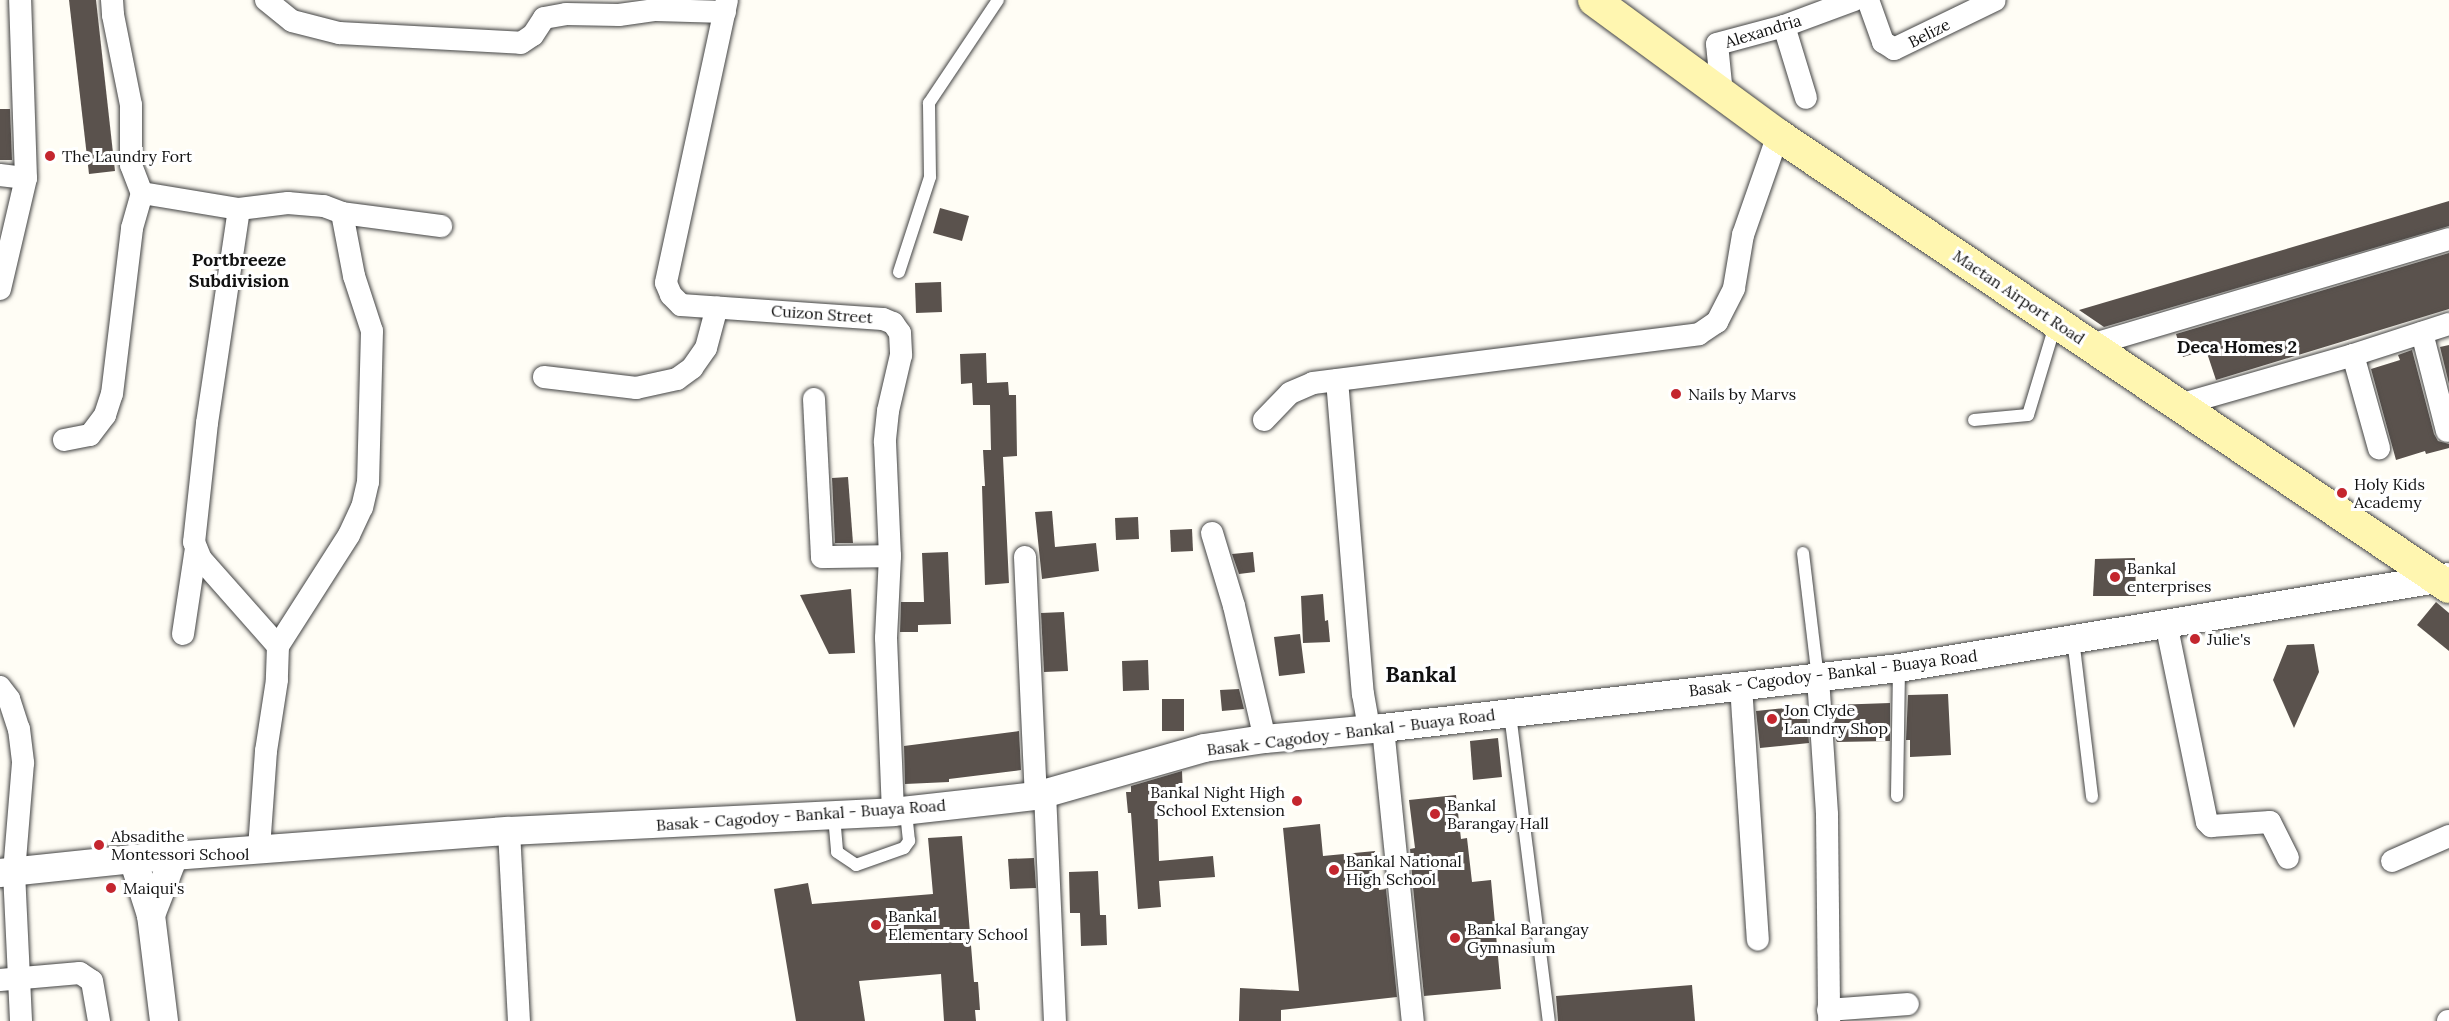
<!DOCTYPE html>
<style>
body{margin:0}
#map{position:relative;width:2449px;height:1021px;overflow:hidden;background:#fffdf5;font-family:Lora,serif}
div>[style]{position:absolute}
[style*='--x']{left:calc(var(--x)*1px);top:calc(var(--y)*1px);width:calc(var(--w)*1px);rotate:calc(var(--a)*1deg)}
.building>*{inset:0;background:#5a524d}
.roads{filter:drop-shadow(0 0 2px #444) drop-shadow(0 0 2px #444)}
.service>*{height:12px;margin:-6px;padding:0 6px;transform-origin:6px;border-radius:6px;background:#fff}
.minor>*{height:22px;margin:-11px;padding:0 11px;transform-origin:11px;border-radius:11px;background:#fff}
.tertiary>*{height:28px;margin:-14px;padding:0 14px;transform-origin:14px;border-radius:14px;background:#fff}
.secondary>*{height:32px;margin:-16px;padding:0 16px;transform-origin:16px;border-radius:16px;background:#fff6b0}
.dots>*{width:16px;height:16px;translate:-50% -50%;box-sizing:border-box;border:3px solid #fff;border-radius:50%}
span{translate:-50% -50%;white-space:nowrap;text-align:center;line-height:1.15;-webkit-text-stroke:6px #fff;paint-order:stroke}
.street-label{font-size:16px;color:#111}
.poi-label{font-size:16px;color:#111}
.left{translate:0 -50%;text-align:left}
.right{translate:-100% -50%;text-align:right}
.neighbourhood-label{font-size:18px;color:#111;font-weight:700}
.district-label{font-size:22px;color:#111;font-weight:700}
</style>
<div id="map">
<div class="building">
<i style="clip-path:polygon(69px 0,96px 0,115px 171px,89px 174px)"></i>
<i style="clip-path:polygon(0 109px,10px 109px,12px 160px,0 160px)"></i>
<i style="clip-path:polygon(2449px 201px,2449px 226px,2104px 327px,2079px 310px)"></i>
<i style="clip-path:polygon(940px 208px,969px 216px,962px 241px,933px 233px)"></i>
<i style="clip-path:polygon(2449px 253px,2449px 309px,2216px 380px,2206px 350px,2183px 357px,2176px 334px)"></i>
<i style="clip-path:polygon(941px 282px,942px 312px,916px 313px,915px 283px)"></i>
<i style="clip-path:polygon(2449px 345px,2449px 384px,2440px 347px)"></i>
<i style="clip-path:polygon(2412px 350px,2434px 434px,2438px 441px,2449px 444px,2449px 448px,2426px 454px,2425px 451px,2396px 460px,2371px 369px,2400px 360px,2398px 355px)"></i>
<i style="clip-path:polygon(986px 353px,987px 383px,1008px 382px,1009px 395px,1016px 395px,1017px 456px,1003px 457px,1009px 583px,985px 585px,982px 486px,985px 486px,983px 450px,991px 450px,990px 405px,973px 405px,972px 383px,961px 384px,960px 354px)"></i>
<i style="clip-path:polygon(848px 477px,853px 543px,835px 543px,832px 478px)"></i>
<i style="clip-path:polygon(1052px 511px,1055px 547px,1096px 543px,1099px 571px,1042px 579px,1035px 512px)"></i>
<i style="clip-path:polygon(1138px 517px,1139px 539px,1116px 540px,1115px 518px)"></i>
<i style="clip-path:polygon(1192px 529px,1193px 551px,1171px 552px,1170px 530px)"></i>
<i style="clip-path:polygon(948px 552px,951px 624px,918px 625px,918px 632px,900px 632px,901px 602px,924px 602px,922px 553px)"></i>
<i style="clip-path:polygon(1253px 552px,1255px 572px,1239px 574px,1232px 554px)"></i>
<i style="clip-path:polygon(2135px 558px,2136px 596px,2093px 596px,2095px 559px)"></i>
<i style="clip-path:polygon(851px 589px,855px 653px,829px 654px,800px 595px)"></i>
<i style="clip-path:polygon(1323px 594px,1325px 621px,1328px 620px,1330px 642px,1303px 643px,1301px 596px)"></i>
<i style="clip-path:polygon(2436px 602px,2449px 613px,2449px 651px,2417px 625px)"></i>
<i style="clip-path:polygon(1064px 612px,1068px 671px,1044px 672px,1041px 613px)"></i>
<i style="clip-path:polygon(1300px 634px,1305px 673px,1279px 676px,1274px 637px)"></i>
<i style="clip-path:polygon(2314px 644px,2319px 672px,2294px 728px,2273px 680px,2287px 645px)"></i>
<i style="clip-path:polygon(1148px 660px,1149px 690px,1123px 691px,1122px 661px)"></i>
<i style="clip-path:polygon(1239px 689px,1244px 709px,1222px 711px,1220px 690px)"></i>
<i style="clip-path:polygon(1948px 694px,1951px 755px,1910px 757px,1910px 740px,1906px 740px,1908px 695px)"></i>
<i style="clip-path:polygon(1162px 699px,1184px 699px,1184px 731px,1162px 731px)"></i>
<i style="clip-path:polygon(1890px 703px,1890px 741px,1837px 742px,1836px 740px,1833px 705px)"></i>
<i style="clip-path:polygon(1806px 706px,1809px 743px,1760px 748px,1756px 711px)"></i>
<i style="clip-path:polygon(1019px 731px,1021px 770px,949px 779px,949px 782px,905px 784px,904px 746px)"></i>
<i style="clip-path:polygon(1498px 738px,1502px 777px,1473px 780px,1470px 741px)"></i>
<i style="clip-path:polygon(1182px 771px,1183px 797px,1157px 798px,1159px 861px,1213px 856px,1215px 877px,1159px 881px,1161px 907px,1138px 909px,1131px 813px,1128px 813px,1126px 792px,1131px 792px,1131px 786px)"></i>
<i style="clip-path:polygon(1456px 795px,1461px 839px,1467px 838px,1472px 882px,1491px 880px,1501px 989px,1424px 996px,1413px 887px,1410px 849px,1415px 848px,1409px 800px)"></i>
<i style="clip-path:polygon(1320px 824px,1323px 856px,1375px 851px,1379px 890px,1386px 889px,1397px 997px,1281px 1010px,1281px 1021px,1239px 1021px,1240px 988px,1299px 991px,1283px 828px)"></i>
<i style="clip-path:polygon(962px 836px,974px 982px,978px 982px,980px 1010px,975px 1010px,976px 1021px,944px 1021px,941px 974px,859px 981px,865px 1021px,796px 1021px,774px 889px,808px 883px,812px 904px,933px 894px,928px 838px)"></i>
<i style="clip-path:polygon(1034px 858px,1036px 888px,1010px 889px,1008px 859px)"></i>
<i style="clip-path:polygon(1098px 871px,1100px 915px,1106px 915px,1107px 945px,1081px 946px,1080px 913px,1070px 913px,1069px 872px)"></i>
<i style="clip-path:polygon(1692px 985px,1695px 1021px,1558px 1021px,1556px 996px)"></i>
</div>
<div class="roads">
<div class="service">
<i style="--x:899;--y:272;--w:100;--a:-71.9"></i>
<i style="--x:930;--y:177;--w:74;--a:-90.8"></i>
<i style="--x:929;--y:103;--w:124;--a:-56.2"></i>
<i style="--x:1974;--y:420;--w:54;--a:-5.3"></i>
<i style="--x:2028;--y:415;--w:97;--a:-73.2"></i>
<i style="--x:1803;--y:553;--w:126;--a:83.2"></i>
<i style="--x:2073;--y:639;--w:159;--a:83.1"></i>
<i style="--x:1510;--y:714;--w:309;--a:82.8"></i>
<i style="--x:1897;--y:796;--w:128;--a:-89.1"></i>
<i style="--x:834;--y:816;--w:36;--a:85"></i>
<i style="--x:837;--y:852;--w:23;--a:34"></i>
<i style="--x:856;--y:865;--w:51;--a:-19.5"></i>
<i style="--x:904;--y:848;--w:9;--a:-54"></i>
<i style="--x:909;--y:841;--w:30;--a:-96"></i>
</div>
<div class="minor">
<i style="--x:112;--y:0;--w:15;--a:86"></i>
<i style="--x:113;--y:15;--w:92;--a:78.7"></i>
<i style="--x:131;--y:105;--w:60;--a:90"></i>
<i style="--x:131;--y:165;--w:30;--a:69"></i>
<i style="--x:142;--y:193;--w:98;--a:9.4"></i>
<i style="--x:239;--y:209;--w:49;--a:-7"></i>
<i style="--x:288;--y:203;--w:36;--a:5"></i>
<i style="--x:324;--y:206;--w:19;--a:21"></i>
<i style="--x:342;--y:213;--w:64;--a:79.2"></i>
<i style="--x:354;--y:276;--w:58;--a:71.9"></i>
<i style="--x:372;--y:331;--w:151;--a:91.5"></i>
<i style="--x:368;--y:482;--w:26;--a:103"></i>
<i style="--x:362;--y:507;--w:31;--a:115"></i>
<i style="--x:349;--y:535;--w:132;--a:122.6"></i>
<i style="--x:278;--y:646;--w:34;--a:92"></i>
<i style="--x:277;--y:680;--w:72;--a:98.8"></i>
<i style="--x:266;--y:751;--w:98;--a:94.1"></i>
<i style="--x:266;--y:0;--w:33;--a:39"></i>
<i style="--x:292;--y:21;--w:49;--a:14.3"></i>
<i style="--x:339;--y:33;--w:182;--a:3.1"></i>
<i style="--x:521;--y:43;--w:14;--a:-34"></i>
<i style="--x:533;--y:35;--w:20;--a:-57"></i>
<i style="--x:544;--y:18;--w:22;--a:-10"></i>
<i style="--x:566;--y:14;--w:53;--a:1.1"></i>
<i style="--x:619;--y:15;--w:37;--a:-8"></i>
<i style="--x:656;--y:10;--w:69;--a:1.7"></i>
<i style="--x:727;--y:0;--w:289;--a:102.2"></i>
<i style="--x:666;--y:283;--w:13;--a:67"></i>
<i style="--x:671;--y:295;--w:14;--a:45"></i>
<i style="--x:681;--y:305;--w:202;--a:4"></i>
<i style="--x:883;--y:319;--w:11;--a:22"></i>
<i style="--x:893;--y:323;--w:12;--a:55"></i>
<i style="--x:900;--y:333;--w:22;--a:87"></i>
<i style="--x:901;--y:355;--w:57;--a:103.1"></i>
<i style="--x:888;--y:411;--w:31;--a:96"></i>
<i style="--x:885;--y:442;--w:114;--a:87.5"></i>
<i style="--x:890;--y:556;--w:82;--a:92.8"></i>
<i style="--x:886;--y:638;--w:174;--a:87.7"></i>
<i style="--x:1868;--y:0;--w:45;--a:70.3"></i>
<i style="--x:1883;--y:42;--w:13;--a:32"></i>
<i style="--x:1894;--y:49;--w:112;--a:-25.9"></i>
<i style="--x:1784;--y:26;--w:75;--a:73"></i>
<i style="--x:1722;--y:94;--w:50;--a:-95.7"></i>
<i style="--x:1717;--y:44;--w:69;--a:-15"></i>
<i style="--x:1784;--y:26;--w:75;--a:-20.4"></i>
<i style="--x:0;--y:175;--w:26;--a:7"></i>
<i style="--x:239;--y:209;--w:216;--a:98.5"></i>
<i style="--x:207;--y:423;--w:120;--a:96.2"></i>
<i style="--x:194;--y:542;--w:18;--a:68"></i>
<i style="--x:201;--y:559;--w:116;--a:48.5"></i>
<i style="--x:342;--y:213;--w:100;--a:7.5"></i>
<i style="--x:0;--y:289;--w:114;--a:-76.8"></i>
<i style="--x:26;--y:178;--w:178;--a:-91.9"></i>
<i style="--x:2422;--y:333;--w:101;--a:75.7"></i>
<i style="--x:2091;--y:345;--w:373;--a:-16.5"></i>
<i style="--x:2353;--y:355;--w:97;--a:74.4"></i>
<i style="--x:544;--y:377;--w:93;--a:6.8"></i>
<i style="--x:636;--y:388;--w:42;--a:-12.4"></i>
<i style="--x:677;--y:379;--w:19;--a:-36"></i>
<i style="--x:692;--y:368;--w:24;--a:-55"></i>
<i style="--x:706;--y:348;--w:42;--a:-75"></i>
<i style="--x:1337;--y:380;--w:315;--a:85.3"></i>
<i style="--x:1363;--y:694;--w:36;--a:80"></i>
<i style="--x:814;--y:399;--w:158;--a:87.1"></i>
<i style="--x:822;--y:557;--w:68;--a:-0.8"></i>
<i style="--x:2179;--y:405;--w:181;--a:-16"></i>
<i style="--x:2353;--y:355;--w:101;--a:-17.9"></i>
<i style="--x:1264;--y:420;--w:37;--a:-46"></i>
<i style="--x:1290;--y:393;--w:25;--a:-23"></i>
<i style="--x:1313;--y:383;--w:389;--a:-7.2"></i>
<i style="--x:1699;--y:334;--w:22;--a:-34"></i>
<i style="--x:1717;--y:322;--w:38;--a:-63"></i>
<i style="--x:1734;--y:288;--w:54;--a:-80.4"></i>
<i style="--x:1743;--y:235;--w:106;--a:-70.7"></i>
<i style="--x:64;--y:440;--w:26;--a:-11"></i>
<i style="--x:90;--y:435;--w:25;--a:-53"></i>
<i style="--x:105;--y:415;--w:22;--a:-72"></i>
<i style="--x:112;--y:394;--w:167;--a:-83.1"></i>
<i style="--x:132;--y:228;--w:36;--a:-74"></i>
<i style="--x:1212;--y:533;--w:76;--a:73.2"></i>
<i style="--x:1234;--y:606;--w:137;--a:76.9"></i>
<i style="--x:1025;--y:557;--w:239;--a:87.4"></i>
<i style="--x:2166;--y:623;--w:203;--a:78.4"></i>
<i style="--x:2207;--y:822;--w:6;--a:45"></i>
<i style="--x:2211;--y:826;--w:59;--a:-3.9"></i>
<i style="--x:2270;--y:822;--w:40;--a:63.4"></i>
<i style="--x:183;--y:634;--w:87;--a:-81.4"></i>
<i style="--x:1818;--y:678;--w:137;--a:86.2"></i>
<i style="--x:1827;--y:815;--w:206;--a:89.4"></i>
<i style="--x:1741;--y:686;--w:254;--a:86.2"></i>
<i style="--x:0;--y:687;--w:15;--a:53"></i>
<i style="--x:9;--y:699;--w:32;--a:72"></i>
<i style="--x:19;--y:729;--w:34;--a:83"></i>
<i style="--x:23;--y:763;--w:109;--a:94.7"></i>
<i style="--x:14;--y:872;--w:149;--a:87.3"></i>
<i style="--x:1383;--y:728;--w:295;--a:84.2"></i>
<i style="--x:1045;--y:793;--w:228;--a:87.5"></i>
<i style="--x:509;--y:831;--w:190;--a:87"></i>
<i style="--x:2392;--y:861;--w:62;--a:-23.7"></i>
<i style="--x:0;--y:980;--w:80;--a:-5"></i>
<i style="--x:80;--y:973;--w:14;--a:34"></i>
<i style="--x:92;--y:981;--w:41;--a:80.1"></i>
<i style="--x:1828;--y:1010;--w:80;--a:-4.3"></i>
<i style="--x:2448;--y:1021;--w:1;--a:0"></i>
</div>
<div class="tertiary">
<i style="--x:133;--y:859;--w:59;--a:72.2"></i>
<i style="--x:151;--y:915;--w:107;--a:83"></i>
<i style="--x:0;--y:873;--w:134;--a:-6"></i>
<i style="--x:133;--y:859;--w:377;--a:-4.3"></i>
<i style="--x:509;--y:831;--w:384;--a:-2.8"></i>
<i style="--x:893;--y:812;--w:144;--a:-6.4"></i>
<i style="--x:1036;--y:796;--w:175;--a:-15.9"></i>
<i style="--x:1204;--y:748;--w:62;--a:-8.4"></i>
<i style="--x:1265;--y:739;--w:119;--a:-5.3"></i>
<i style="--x:1383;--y:728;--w:519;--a:-6.63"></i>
<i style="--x:1899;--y:668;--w:557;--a:-9.39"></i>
<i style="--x:151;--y:915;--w:63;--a:-68.7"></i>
</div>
<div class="secondary">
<i style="--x:1594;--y:0;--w:228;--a:36.3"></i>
<i style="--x:1778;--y:135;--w:809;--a:33.97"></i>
</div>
</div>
<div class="dots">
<i style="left:50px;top:156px;background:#c4262e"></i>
<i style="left:1676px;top:394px;background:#c4262e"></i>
<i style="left:2342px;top:493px;background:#c4262e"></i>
<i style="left:2115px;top:577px;background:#c4262e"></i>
<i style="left:2195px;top:639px;background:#c4262e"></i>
<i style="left:1772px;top:719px;background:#c4262e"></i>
<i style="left:1297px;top:801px;background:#c4262e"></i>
<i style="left:1435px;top:814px;background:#c4262e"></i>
<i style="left:99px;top:845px;background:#c4262e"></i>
<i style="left:1334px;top:870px;background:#c4262e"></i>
<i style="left:111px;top:888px;background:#c4262e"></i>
<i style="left:876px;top:925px;background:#c4262e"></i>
<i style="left:1455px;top:938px;background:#c4262e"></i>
</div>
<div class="street-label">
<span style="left:1763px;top:31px;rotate:-17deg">Alexandria</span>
<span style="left:1929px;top:33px;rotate:-27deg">Belize</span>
<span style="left:2019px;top:297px;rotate:34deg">Mactan Airport Road</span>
<span style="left:822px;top:314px;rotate:4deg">Cuizon Street</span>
<span style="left:1833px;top:673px;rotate:-7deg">Basak - Cagodoy - Bankal - Buaya Road</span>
<span style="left:1351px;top:732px;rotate:-7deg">Basak - Cagodoy - Bankal - Buaya Road</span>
<span style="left:801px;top:815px;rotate:-4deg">Basak - Cagodoy - Bankal - Buaya Road</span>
</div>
<div class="poi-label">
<span class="left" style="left:62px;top:156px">The Laundry Fort</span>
<span class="left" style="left:1688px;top:394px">Nails by Marvs</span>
<span class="left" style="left:2354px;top:493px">Holy Kids<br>Academy</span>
<span class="left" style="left:2127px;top:577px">Bankal<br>enterprises</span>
<span class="left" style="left:2207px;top:639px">Julie's</span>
<span class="left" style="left:1784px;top:719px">Jon Clyde<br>Laundry Shop</span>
<span class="right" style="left:1285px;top:801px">Bankal Night High<br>School Extension</span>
<span class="left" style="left:1447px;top:814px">Bankal<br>Barangay Hall</span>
<span class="left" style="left:111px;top:845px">Absadithe<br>Montessori School</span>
<span class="left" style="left:1346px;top:870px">Bankal National<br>High School</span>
<span class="left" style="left:123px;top:888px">Maiqui's</span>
<span class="left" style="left:888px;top:925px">Bankal<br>Elementary School</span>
<span class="left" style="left:1467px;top:938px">Bankal Barangay<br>Gymnasium</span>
</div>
<div class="neighbourhood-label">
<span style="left:239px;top:271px">Portbreeze<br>Subdivision</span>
<span style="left:2237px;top:347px">Deca Homes 2</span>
</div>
<div class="district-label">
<span style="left:1421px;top:675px">Bankal</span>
</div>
</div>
